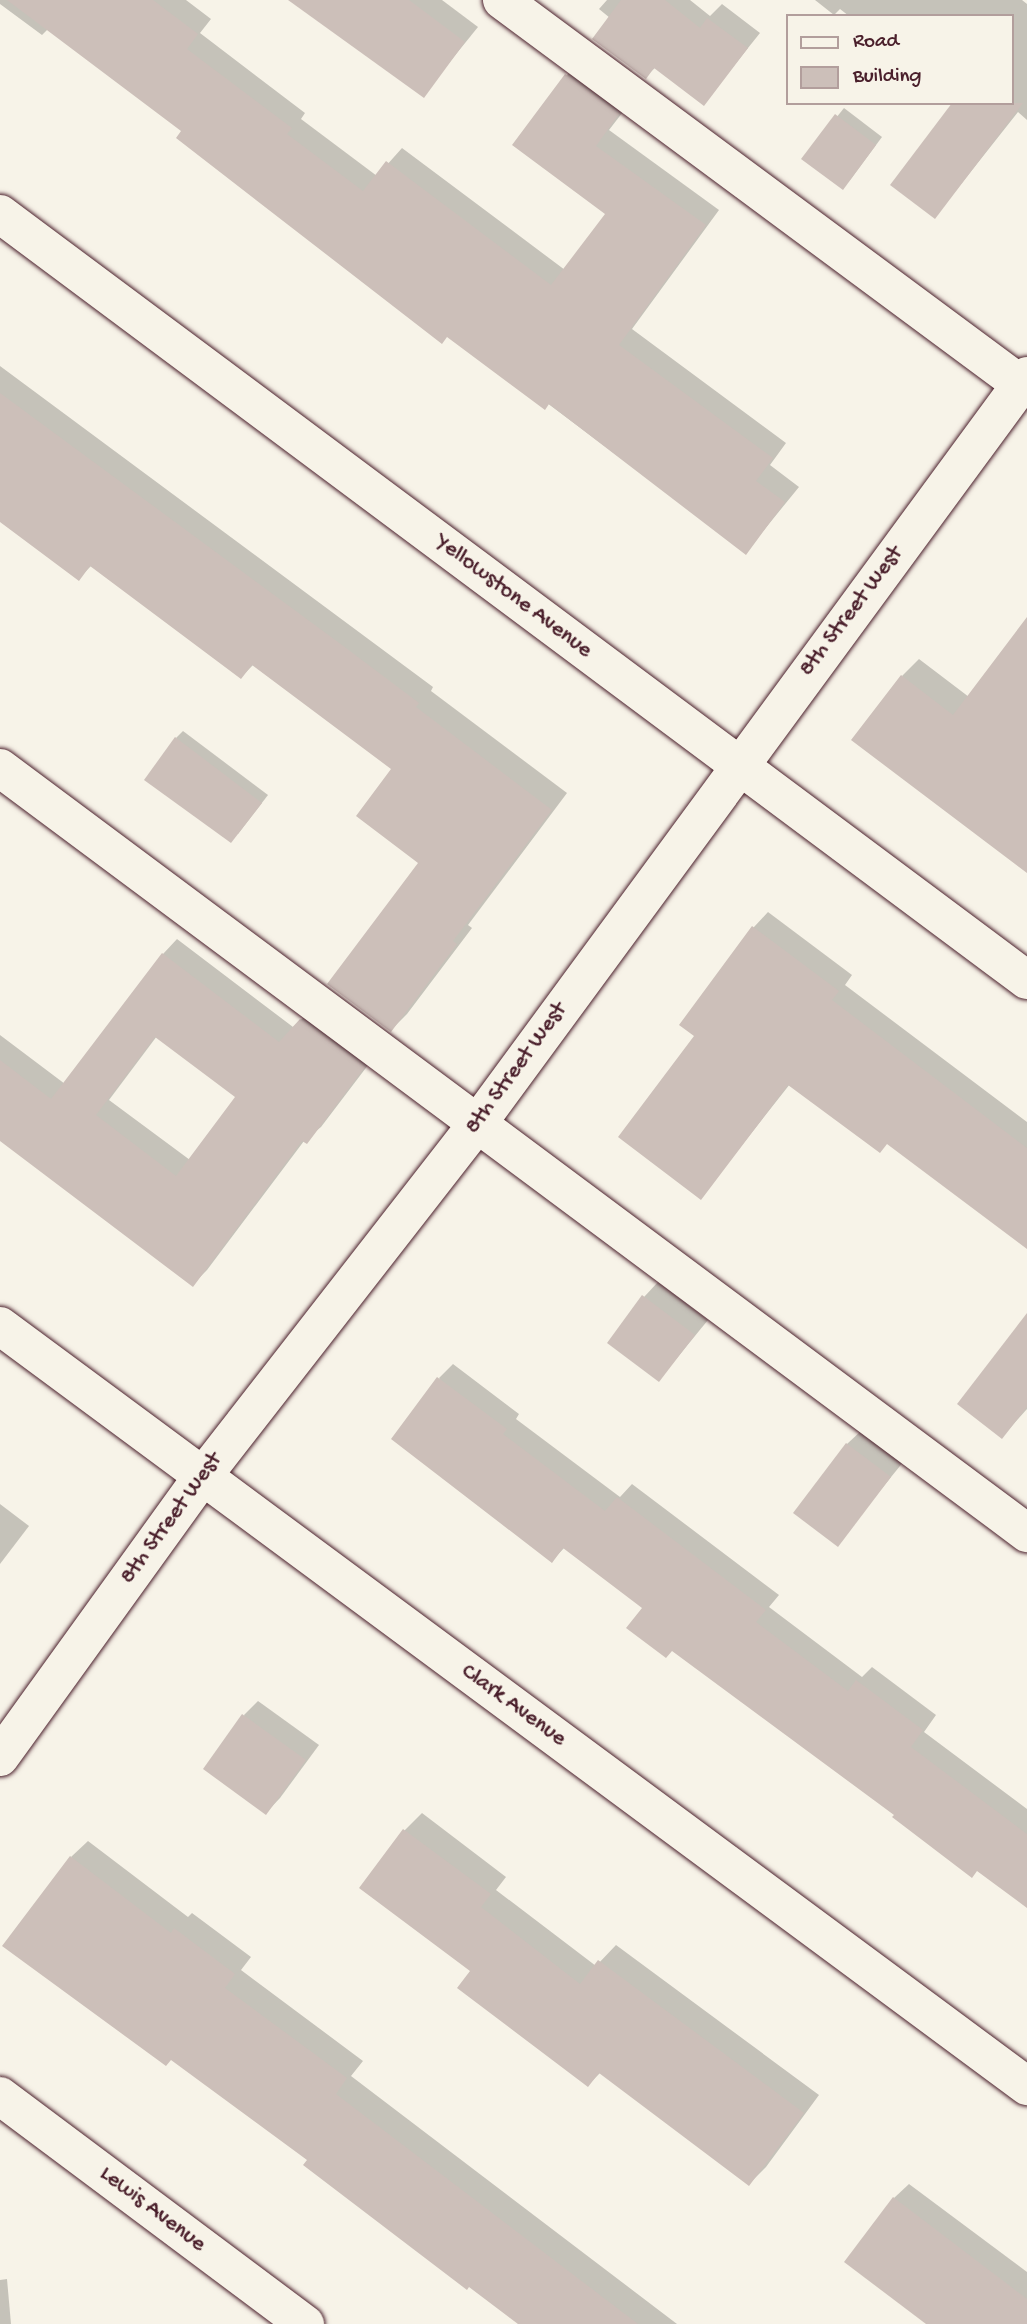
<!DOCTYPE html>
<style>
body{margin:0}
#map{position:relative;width:1027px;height:2324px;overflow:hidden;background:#f7f3e8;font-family:"Gochi Hand",sans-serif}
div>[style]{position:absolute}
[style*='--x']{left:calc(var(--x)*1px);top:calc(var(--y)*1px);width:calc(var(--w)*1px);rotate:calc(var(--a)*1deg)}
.shadow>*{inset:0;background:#0003}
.building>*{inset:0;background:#ccbfb9}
.roads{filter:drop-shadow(0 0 2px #4a1f2b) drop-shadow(0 0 2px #4a1f2b)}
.minor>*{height:38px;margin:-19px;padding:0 19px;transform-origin:19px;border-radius:19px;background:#f7f3e8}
span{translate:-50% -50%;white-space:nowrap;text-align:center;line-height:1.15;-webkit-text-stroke:5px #f7f3e8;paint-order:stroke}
.street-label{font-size:23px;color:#4a1f2b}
.legend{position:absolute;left:786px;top:14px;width:228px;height:91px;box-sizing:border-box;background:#f7f3e8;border:2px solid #b29e9c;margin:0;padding:9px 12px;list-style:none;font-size:21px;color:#4a1f2b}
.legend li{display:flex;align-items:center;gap:14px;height:35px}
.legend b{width:35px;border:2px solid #b29e9c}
</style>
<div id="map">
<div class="shadow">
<i style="clip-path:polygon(0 0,186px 0,211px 19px,200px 33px,305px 113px,301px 119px,377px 176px,402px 148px,565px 270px,607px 214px,567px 75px,581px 61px,633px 99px,609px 130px,719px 210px,632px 329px,786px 443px,770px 465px,799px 487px,746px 552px,48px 29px,42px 35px,0 4px)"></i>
<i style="clip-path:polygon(310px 0,442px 0,478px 27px,423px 95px)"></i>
<i style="clip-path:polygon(607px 0,690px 0,710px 16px,722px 4px,760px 33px,704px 103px,656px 67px,645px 77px,610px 18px,599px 9px)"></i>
<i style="clip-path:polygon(815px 0,1022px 0,1027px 4px,1027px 120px,1018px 112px,935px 217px,1011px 103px,1011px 16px,849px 16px,840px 9px,834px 15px)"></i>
<i style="clip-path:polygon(844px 108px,882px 137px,850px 180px,804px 158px)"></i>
<i style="clip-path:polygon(0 366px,433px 687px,431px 691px,567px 793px,468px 925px,472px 928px,407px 1014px,391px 1030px,421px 862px,394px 769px,254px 664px,241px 677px,92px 565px,78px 579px,0 485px)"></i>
<i style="clip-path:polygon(1027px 620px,1027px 871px,902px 676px,919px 659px,969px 697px)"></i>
<i style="clip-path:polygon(183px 731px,268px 795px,238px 834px,176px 738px)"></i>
<i style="clip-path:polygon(768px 912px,852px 975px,845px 985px,1027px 1122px,1027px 1247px,888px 1143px,790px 1084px,701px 1197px,697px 1036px,682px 1024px,754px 927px)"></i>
<i style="clip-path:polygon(evenodd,177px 939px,293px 1027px,305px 1016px,378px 1052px,321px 1127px,304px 1141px,207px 1270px,193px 1284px,0 1140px,0 1035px,65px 1084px,163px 954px,177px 939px,157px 1036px,237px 1097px,190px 1160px,109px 1100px,157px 1036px)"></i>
<i style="clip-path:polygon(658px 1282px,708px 1320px,659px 1380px,644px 1297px)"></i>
<i style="clip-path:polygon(1027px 1316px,1027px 1409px,1002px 1437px)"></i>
<i style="clip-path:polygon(453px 1364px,519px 1414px,516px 1419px,620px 1497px,632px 1484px,779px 1595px,769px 1607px,862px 1677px,872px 1667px,936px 1715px,924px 1732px,1027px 1809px,1027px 1907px,565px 1547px,552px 1561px,439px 1378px)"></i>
<i style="clip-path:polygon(862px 1430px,904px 1461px,837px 1544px,847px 1444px)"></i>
<i style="clip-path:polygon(0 1504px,29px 1526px,0 1564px)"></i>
<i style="clip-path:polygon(258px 1701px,319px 1745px,280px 1798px,266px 1813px,244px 1715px)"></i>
<i style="clip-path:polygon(422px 1813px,506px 1877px,496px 1890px,596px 1966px,616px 1945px,819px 2095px,766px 2167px,749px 2184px,601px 2072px,588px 2085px,472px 1971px,361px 1887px,405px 1830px)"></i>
<i style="clip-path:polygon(88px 1841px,188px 1917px,192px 1913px,251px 1957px,241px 1970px,363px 2061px,351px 2076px,677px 2324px,521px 2324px,310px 2160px,71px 1857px)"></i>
<i style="clip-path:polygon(909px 2184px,1027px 2272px,1027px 2324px,929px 2324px,894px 2198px)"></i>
<i style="clip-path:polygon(7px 2279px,11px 2324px,0 2324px,0 2280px)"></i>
</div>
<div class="building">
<i style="clip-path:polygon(7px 0,153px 0,198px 34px,187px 49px,292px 128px,287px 134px,363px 191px,386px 161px,551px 285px,605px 214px,512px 145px,565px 74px,619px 114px,596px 146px,706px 225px,619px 345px,773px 458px,756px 481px,785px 502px,746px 555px,549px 404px,545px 410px,447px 337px,442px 344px,176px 138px,181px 131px)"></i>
<i style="clip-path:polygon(288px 0,409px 0,465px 42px,424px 98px)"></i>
<i style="clip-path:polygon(621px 0,665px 0,700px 28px,707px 18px,748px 48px,704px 106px,654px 68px,646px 79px,592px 39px)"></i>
<i style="clip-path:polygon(952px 103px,1023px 103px,935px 219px,890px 185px)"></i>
<i style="clip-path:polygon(835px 114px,876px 145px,843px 190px,801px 159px)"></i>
<i style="clip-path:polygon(0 393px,342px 645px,419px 703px,416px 707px,552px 810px,453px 941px,457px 944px,391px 1032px,327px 984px,418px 863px,356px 816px,391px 769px,252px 665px,241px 679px,90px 566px,79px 581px,0 522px)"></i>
<i style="clip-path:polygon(1027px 617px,1027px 873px,851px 740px,901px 675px,953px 715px)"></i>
<i style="clip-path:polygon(175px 737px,262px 803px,231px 843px,144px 780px)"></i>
<i style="clip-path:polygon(752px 926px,839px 991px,832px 1000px,1027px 1148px,1027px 1249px,887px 1144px,880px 1153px,788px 1085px,701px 1200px,618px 1137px,694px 1036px,679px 1025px)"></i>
<i style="clip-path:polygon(evenodd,162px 953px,279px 1042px,300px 1019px,365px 1067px,307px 1144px,302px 1141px,193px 1287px,0 1141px,0 1060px,51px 1099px,162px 953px,155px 1037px,235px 1097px,176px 1176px,96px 1115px,155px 1037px)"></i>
<i style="clip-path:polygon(642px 1295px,695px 1335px,659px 1382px,607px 1343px)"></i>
<i style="clip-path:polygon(1027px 1313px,1027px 1407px,1002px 1439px,957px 1404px)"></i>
<i style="clip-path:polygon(437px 1377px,507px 1429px,503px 1434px,605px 1511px,617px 1497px,766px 1610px,756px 1622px,848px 1691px,856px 1680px,923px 1730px,911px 1747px,1027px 1834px,1027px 1908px,977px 1871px,972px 1878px,892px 1817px,894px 1815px,672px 1651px,666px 1658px,626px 1628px,642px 1608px,563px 1548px,552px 1563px,391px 1439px)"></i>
<i style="clip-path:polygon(846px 1443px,891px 1477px,838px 1547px,793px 1513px)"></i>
<i style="clip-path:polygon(242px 1714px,306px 1760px,266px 1815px,203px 1769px)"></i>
<i style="clip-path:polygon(403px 1829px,491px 1894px,481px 1907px,580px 1984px,598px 1960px,804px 2113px,749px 2186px,599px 2073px,588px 2087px,457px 1988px,470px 1971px,359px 1888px)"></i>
<i style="clip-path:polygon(70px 1856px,171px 1933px,174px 1928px,235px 1974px,225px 1988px,347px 2078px,336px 2094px,638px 2324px,518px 2324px,469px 2287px,467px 2290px,303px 2165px,307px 2160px,171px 2060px,166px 2066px,2px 1946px)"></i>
<i style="clip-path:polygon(893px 2197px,1027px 2299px,1027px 2324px,926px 2324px,844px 2262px)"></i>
</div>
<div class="roads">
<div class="minor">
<i style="--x:502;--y:0;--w:653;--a:36.54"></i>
<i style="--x:0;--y:214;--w:1281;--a:36.72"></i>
<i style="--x:0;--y:768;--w:1281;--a:36.68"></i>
<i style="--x:0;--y:1326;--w:1278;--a:36.5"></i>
<i style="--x:0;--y:1757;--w:347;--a:-54.2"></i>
<i style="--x:203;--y:1476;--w:447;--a:-52.1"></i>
<i style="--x:478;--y:1123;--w:927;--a:-53.69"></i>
<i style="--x:0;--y:2096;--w:381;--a:36.8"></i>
</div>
</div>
<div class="street-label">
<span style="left:513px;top:597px;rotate:37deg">Yellowstone Avenue</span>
<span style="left:852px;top:612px;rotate:-53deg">8th Street West</span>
<span style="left:517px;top:1069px;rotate:-54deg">8th Street West</span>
<span style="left:172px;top:1519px;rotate:-54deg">8th Street West</span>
<span style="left:513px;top:1706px;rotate:36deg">Clark Avenue</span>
<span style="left:152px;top:2210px;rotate:37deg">Lewis Avenue</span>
</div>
<ul class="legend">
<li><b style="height:9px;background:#f7f3e8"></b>Road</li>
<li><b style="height:19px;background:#ccbfb9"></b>Building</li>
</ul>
</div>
